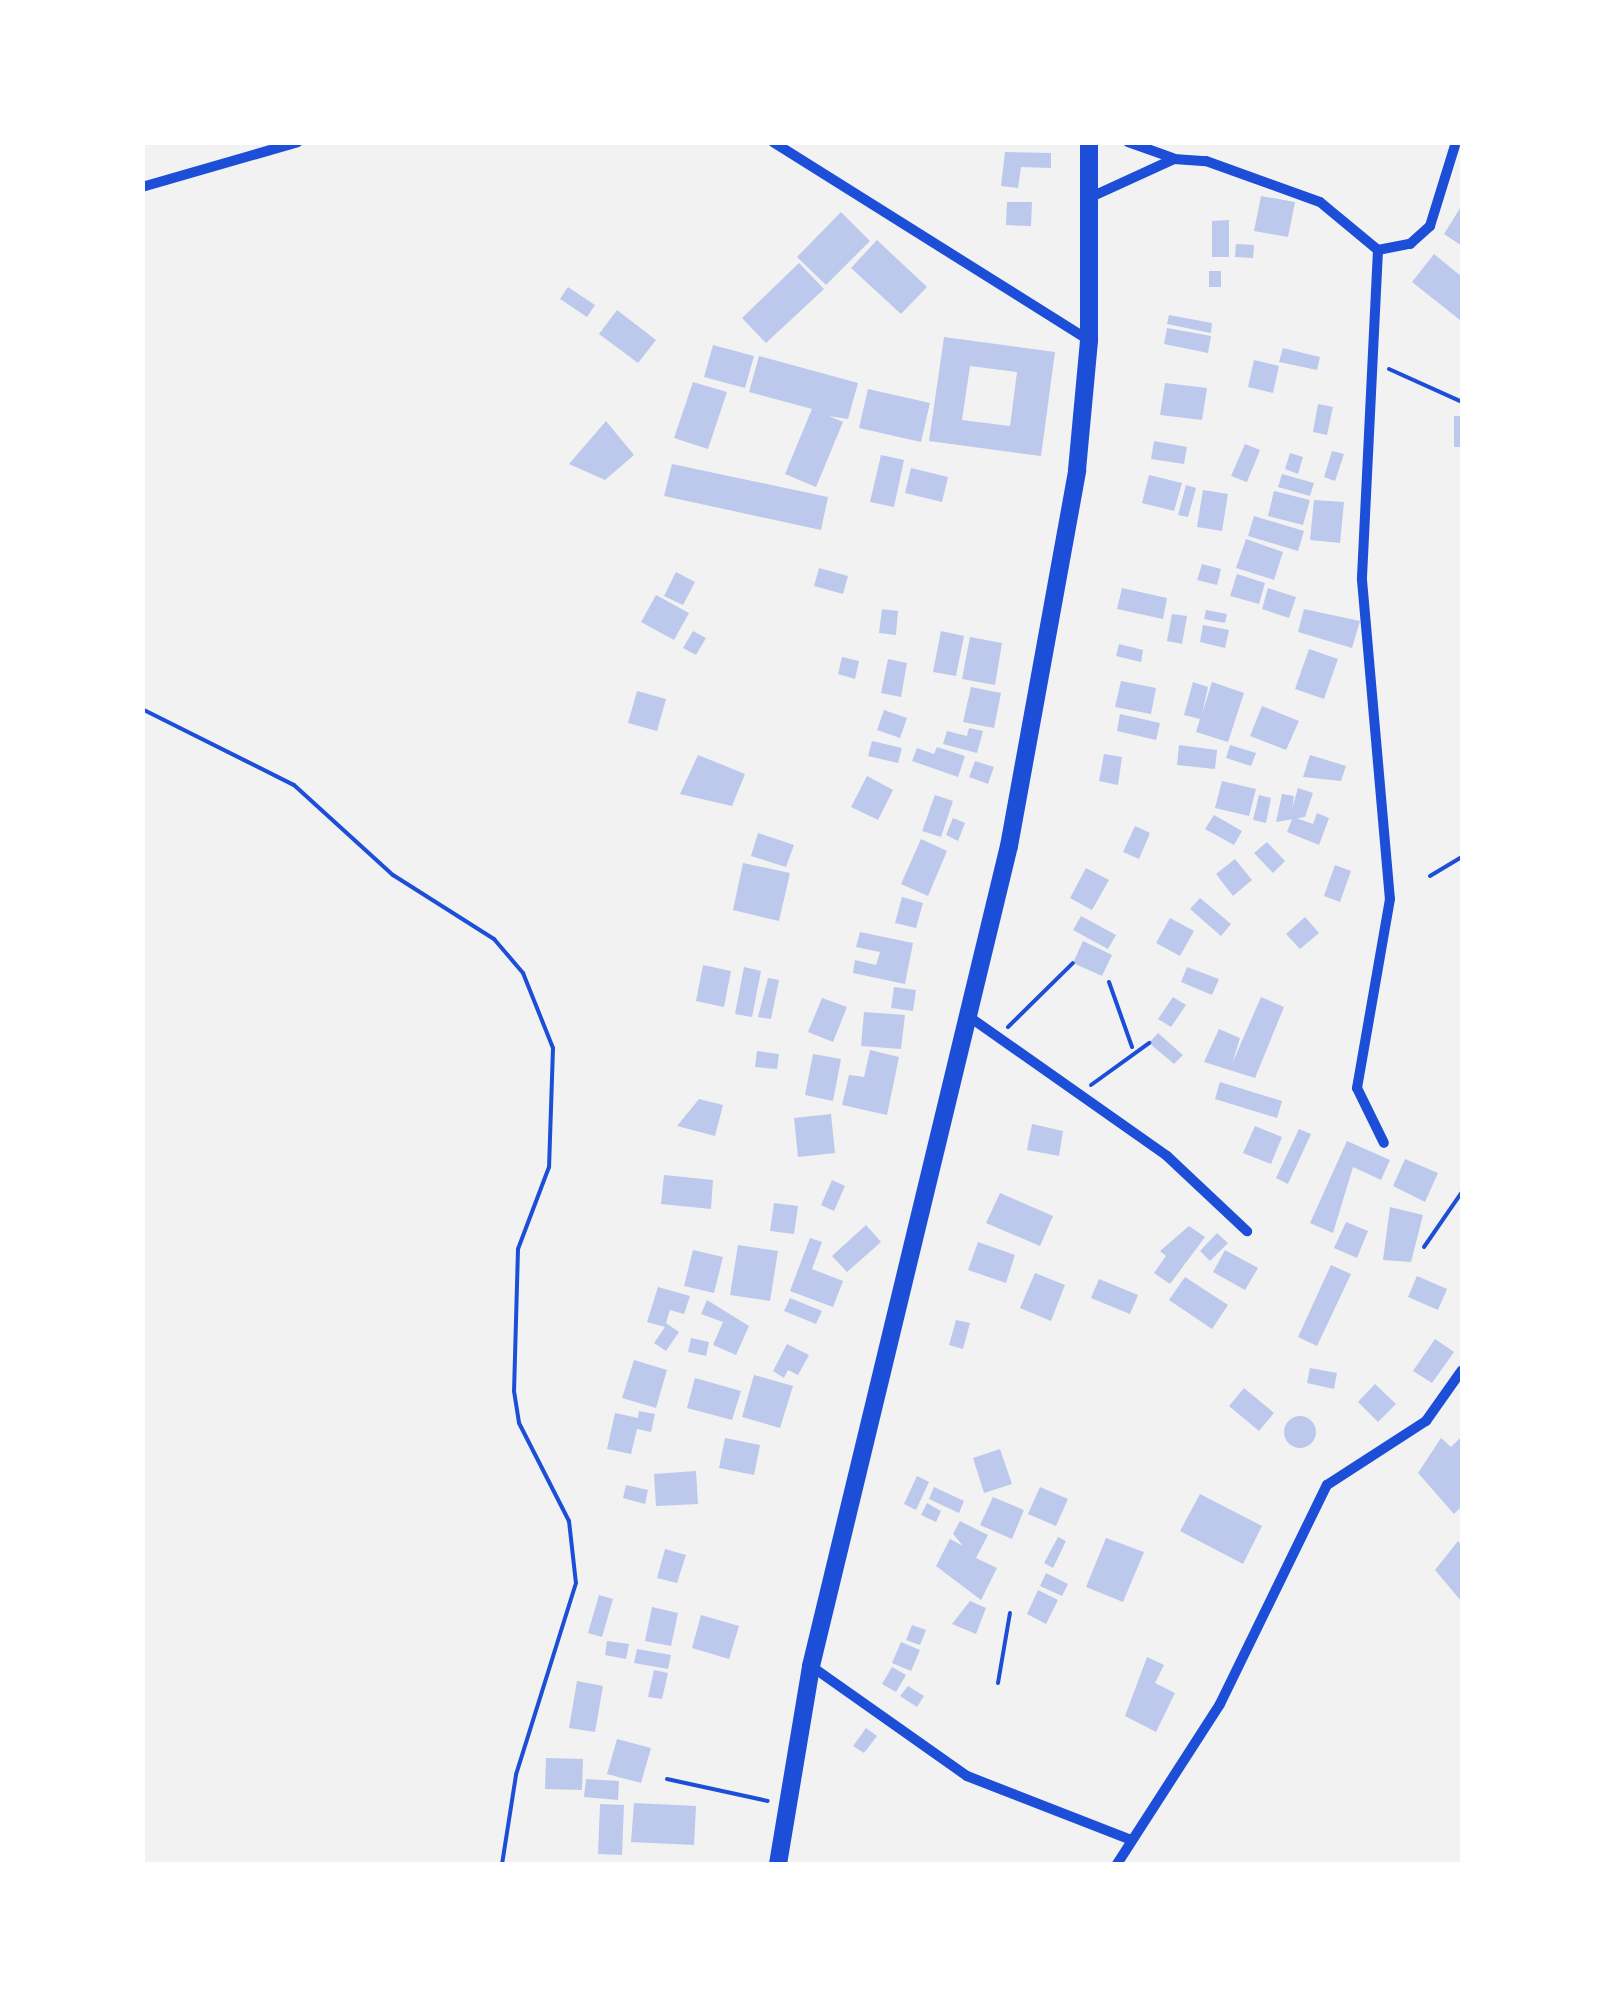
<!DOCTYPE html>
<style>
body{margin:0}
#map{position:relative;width:1605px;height:2007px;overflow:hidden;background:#f2f2f2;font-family:Poppins,sans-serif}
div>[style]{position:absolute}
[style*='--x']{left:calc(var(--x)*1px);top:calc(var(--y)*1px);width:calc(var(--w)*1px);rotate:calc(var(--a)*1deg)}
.building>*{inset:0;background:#bdc9ec}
.round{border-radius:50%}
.path>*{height:4px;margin:-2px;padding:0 2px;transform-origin:2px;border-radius:2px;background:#1d4ed8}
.minor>*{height:10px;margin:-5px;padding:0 5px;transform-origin:5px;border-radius:5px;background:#1d4ed8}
.tertiary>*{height:18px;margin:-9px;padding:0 9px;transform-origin:9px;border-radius:9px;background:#1d4ed8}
span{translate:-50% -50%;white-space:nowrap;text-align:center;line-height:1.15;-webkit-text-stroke:8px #fff;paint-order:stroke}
.frame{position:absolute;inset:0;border:145px solid #fff;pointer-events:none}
</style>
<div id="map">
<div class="building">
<i style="clip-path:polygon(1005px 152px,1051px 153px,1051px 168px,1021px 167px,1018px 188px,1001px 186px)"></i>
<i style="clip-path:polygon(1261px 196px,1295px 202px,1288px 237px,1254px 231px)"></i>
<i style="clip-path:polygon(1007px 202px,1032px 202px,1031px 226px,1006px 225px)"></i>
<i style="clip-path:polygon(1462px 205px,1462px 246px,1444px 234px)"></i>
<i style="clip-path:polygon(841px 212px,870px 241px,826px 285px,797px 257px)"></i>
<i style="clip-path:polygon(1229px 220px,1229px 257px,1212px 257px,1212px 221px)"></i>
<i style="clip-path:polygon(877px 240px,927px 287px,901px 314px,851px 268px)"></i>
<i style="clip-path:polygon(1236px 244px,1254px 245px,1253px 258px,1235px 257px)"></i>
<i style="clip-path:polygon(1434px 254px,1462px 277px,1460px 320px,1412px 282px)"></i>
<i style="clip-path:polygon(799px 263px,824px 289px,766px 343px,742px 318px)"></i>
<i style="clip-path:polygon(1209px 271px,1221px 271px,1221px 287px,1209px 287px)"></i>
<i style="clip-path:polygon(568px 287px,595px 305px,587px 317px,560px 299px)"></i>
<i style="clip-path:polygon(617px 310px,656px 340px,638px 363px,599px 334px)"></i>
<i style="clip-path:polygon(1169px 315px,1212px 323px,1211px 333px,1167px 324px)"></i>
<i style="clip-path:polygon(1167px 328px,1211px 336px,1208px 353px,1164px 344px)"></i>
<i style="clip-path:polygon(evenodd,944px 337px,1055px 352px,1041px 456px,929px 441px,944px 337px,970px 366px,1017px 372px,1010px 426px,962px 420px,970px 366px)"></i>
<i style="clip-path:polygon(713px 345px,754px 356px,745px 388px,704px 377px)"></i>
<i style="clip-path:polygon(1283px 348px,1320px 357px,1317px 370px,1279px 362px)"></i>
<i style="clip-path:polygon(759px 356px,858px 383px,848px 419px,829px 416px,843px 422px,816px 487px,785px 474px,812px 409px,749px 392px)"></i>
<i style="clip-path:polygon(1254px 360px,1279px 366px,1273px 393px,1248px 387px)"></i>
<i style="clip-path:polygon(693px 382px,727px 392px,708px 449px,674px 438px)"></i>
<i style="clip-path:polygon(1165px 383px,1207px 388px,1202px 420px,1160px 415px)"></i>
<i style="clip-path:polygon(868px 389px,930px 403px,921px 442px,859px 428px)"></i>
<i style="clip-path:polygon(1318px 404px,1333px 407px,1327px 435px,1313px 432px)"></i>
<i style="clip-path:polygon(1454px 416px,1462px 416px,1462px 447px,1454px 447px)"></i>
<i style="clip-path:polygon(606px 421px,634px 455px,605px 480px,569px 464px)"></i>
<i style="clip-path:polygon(1154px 441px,1187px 447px,1184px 464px,1151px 459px)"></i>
<i style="clip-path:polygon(1245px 444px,1260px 450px,1247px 482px,1231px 476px)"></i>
<i style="clip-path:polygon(1332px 451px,1344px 454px,1335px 481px,1324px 477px)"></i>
<i style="clip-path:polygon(1290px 453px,1303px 457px,1298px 474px,1285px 469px)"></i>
<i style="clip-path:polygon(881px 455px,904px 460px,894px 507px,870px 502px)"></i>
<i style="clip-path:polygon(672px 464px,828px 497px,821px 530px,664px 496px)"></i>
<i style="clip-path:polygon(911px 468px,948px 477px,942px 502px,905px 493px)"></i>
<i style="clip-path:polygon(1282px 474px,1314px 483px,1310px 496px,1278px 487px)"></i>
<i style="clip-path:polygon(1149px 475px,1182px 483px,1174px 511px,1142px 503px)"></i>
<i style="clip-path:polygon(1186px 485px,1196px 488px,1188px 517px,1178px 515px)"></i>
<i style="clip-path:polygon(1203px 490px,1228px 494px,1222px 531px,1197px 527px)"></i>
<i style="clip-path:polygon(1274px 491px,1310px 500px,1303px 525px,1268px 516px)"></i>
<i style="clip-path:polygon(1314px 500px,1344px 502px,1340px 543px,1310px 540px)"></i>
<i style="clip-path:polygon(1254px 516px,1304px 531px,1298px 551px,1248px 536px)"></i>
<i style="clip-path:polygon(1246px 539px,1283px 552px,1274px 580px,1236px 568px)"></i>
<i style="clip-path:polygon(1202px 564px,1221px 569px,1217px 585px,1197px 580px)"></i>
<i style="clip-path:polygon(819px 568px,848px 576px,843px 594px,814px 586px)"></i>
<i style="clip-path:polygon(676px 572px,695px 582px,683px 605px,664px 596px)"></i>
<i style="clip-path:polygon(1237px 574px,1265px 583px,1259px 604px,1230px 596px)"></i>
<i style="clip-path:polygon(1122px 588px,1167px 598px,1163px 619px,1117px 609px)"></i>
<i style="clip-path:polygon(1268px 588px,1296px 597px,1289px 618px,1262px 609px)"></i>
<i style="clip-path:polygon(656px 595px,689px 613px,674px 640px,641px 622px)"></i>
<i style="clip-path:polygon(882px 609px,898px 611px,896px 635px,879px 633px)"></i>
<i style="clip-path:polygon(1304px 609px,1360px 621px,1352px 648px,1298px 632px)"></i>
<i style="clip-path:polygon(1206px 610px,1227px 614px,1225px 623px,1204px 619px)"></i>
<i style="clip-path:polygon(1172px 614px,1187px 616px,1182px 644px,1167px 641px)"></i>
<i style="clip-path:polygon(1203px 625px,1229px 630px,1225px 648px,1200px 642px)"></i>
<i style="clip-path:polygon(693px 631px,706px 638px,696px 655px,683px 648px)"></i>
<i style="clip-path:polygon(941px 631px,964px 636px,956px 676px,933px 672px)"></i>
<i style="clip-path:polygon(970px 637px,1002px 643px,995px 685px,962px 679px)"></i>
<i style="clip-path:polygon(1119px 644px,1143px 650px,1141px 662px,1116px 656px)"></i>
<i style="clip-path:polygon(1309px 649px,1338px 659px,1324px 699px,1295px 689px)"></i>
<i style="clip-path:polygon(842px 657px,859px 661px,855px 679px,838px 674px)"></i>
<i style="clip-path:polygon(888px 659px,907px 663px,901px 697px,881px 693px)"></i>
<i style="clip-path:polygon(1121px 681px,1156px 688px,1151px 714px,1115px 707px)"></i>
<i style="clip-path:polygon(1193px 682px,1208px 687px,1202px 714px,1212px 682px,1244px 693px,1228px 742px,1196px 732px,1200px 719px,1184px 715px)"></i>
<i style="clip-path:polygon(971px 687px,1001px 693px,994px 728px,963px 722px)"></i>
<i style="clip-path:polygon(637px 691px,666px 699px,657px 731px,628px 723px)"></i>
<i style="clip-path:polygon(1262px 706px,1299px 721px,1286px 750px,1250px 736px)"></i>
<i style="clip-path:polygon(884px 710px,907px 718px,900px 738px,877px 730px)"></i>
<i style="clip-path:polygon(1120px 714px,1160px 723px,1156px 740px,1117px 731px)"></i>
<i style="clip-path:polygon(969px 728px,983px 731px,977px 753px,943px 744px,947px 731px,967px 736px)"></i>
<i style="clip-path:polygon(872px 741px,902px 748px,898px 763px,868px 756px)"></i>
<i style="clip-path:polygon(1179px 745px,1217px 750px,1215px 769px,1177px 765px)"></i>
<i style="clip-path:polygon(1230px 745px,1256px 753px,1251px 766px,1226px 758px)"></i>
<i style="clip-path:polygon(937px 747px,965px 756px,958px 777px,912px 761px,917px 748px,934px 754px)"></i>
<i style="clip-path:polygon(1104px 754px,1122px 757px,1118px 785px,1099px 781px)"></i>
<i style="clip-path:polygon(698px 755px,745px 774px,732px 806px,680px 794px)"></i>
<i style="clip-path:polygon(1310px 755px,1346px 766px,1341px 781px,1303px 777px)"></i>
<i style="clip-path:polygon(975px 761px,994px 767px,988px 784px,969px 777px)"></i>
<i style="clip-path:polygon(867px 776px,893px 790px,878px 820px,851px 807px)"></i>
<i style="clip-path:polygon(1222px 781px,1256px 789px,1249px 816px,1215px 808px)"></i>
<i style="clip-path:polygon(1298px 788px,1313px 793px,1305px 817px,1276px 822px,1282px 794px,1294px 796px,1292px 809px)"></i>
<i style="clip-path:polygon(935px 795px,953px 801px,941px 837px,922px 831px)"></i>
<i style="clip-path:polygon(1259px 795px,1271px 798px,1266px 823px,1253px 820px)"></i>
<i style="clip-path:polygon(1317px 813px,1329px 818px,1319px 845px,1287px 832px,1293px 817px,1313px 824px)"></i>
<i style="clip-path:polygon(1214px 815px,1242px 831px,1234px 845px,1205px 829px)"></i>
<i style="clip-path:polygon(953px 818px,965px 823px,958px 841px,946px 835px)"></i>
<i style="clip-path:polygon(1135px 826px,1150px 833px,1139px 859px,1123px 852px)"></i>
<i style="clip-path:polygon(758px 833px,794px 845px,786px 867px,751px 856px)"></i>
<i style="clip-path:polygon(921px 839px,947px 851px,928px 896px,901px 884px)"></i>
<i style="clip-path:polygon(1267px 842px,1285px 861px,1273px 873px,1254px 853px)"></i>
<i style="clip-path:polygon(1235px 859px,1252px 880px,1233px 896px,1216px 874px)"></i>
<i style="clip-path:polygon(743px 863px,790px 873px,779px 921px,733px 910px)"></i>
<i style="clip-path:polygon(1335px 865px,1351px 871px,1340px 902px,1324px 896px)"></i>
<i style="clip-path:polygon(1086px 868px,1109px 880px,1092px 910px,1070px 898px)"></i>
<i style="clip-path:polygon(902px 897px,923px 903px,916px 928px,895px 923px)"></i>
<i style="clip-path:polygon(1200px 898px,1231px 924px,1221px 936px,1190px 909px)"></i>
<i style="clip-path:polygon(1081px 916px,1116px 935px,1108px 949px,1073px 930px)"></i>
<i style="clip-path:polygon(1305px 917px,1319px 933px,1300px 949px,1286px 934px)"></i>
<i style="clip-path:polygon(1170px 918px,1194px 931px,1180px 956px,1156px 943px)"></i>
<i style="clip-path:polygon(860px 932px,913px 943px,905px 984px,853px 973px,855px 960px,876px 965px,880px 952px,856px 947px)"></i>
<i style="clip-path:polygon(1083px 941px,1112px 955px,1102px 976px,1073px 963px)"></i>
<i style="clip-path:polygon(703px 965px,731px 971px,724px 1007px,696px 1001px)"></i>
<i style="clip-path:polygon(744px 967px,761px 971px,752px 1017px,735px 1014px)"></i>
<i style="clip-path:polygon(1187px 967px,1219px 979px,1212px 995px,1181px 982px)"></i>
<i style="clip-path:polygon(768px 978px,779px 980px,771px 1019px,758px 1017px)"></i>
<i style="clip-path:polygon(894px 987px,916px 990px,913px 1011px,891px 1008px)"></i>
<i style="clip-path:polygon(1173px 997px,1186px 1005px,1171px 1027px,1158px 1019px)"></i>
<i style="clip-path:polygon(1261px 997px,1284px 1007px,1255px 1078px,1204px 1062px,1219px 1029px,1240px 1038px,1232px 1064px)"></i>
<i style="clip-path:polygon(822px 998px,847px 1007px,833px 1042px,808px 1032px)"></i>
<i style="clip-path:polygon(864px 1012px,905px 1015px,901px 1049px,861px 1046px)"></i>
<i style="clip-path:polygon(1158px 1033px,1183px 1055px,1174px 1064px,1149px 1043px)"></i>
<i style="clip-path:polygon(870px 1050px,899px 1057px,887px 1115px,842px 1105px,849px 1075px,864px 1077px)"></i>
<i style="clip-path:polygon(757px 1051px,779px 1054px,777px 1069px,755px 1067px)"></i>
<i style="clip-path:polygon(813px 1054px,841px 1059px,833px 1101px,805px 1095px)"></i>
<i style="clip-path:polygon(1220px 1082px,1282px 1101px,1277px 1118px,1215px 1099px)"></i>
<i style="clip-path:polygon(699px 1099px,723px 1105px,715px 1136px,677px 1126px)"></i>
<i style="clip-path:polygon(831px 1114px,835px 1153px,798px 1157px,794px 1118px)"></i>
<i style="clip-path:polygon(1032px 1124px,1063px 1131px,1059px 1156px,1027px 1150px)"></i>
<i style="clip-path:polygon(1255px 1126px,1282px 1137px,1271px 1164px,1243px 1153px)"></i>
<i style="clip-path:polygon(1299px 1129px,1311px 1134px,1288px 1184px,1276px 1178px)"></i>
<i style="clip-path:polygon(1347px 1141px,1390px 1160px,1381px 1180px,1353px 1167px,1333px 1233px,1310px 1223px)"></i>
<i style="clip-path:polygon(1405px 1159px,1438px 1173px,1425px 1202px,1393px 1186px)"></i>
<i style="clip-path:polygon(664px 1175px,713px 1180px,711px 1209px,661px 1204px)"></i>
<i style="clip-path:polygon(832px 1180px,845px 1186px,834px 1211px,821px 1205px)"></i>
<i style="clip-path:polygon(1000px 1193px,1053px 1216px,1040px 1246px,986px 1223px)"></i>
<i style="clip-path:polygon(774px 1203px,798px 1206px,794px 1234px,770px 1231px)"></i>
<i style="clip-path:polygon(1390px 1207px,1423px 1215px,1411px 1262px,1383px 1260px)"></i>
<i style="clip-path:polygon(1346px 1222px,1368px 1231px,1357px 1258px,1334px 1248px)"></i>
<i style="clip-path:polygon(866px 1225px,881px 1242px,847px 1272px,832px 1256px)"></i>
<i style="clip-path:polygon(1189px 1226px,1205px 1237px,1170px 1284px,1154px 1273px,1166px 1256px,1160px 1251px)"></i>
<i style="clip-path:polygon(1217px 1233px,1228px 1243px,1210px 1261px,1200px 1251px)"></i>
<i style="clip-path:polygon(810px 1238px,822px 1242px,812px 1269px,843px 1281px,833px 1307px,790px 1291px)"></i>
<i style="clip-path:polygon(978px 1242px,1015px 1255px,1006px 1283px,968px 1270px)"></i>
<i style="clip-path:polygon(738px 1245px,778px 1251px,770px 1301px,730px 1295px)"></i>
<i style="clip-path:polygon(693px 1250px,723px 1257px,714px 1293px,684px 1286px)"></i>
<i style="clip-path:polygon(1225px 1250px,1258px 1268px,1245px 1290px,1213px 1272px)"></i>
<i style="clip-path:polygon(1331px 1265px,1351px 1274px,1317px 1346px,1298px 1337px)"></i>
<i style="clip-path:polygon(1035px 1273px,1065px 1285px,1051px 1321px,1020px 1308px)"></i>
<i style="clip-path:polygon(1417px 1276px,1447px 1289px,1438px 1310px,1408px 1297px)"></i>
<i style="clip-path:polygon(1185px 1277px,1228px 1305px,1212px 1329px,1169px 1300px)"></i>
<i style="clip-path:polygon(1099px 1279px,1138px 1295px,1130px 1314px,1091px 1298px)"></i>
<i style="clip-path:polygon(658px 1287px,690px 1296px,684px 1314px,670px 1310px,666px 1323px,679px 1332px,666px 1351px,654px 1343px,665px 1327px,647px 1322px)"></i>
<i style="clip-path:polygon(790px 1298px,822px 1311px,816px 1324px,784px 1311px)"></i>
<i style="clip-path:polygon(707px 1300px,749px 1326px,736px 1355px,713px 1345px,723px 1322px,701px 1314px)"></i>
<i style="clip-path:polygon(956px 1320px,970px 1323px,963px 1349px,949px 1345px)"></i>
<i style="clip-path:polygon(691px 1338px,709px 1342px,706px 1356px,688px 1352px)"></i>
<i style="clip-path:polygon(1435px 1339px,1454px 1352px,1432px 1383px,1413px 1371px)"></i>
<i style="clip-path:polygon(787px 1344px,809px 1355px,798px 1375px,788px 1370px,784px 1378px,773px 1371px)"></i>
<i style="clip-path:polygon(634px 1360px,667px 1370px,656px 1408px,622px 1398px)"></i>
<i style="clip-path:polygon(1310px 1368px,1337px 1373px,1334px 1389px,1307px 1383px)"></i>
<i style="clip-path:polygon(754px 1375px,793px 1386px,780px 1428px,742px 1417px)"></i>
<i style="clip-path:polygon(695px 1378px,741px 1391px,732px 1420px,687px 1408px)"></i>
<i style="clip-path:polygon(1375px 1384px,1396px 1404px,1378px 1422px,1358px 1402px)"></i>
<i style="clip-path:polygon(1244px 1388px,1274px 1413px,1259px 1431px,1229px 1406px)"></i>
<i style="clip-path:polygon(639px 1411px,655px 1414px,651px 1432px,637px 1429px,631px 1454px,607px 1449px,615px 1413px,638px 1418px)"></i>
<i class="round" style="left:1284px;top:1416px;width:32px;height:32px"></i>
<i style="clip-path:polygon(1462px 1436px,1462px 1506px,1454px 1514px,1418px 1473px,1441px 1438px,1451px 1447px)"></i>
<i style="clip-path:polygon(725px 1438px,760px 1445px,754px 1475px,719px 1468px)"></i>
<i style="clip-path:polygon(1000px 1449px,1012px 1484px,984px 1493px,973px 1458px)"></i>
<i style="clip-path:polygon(696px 1471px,698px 1504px,656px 1506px,654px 1474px)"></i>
<i style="clip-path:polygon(917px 1476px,929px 1482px,916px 1510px,904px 1504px)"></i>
<i style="clip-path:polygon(626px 1485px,648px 1490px,645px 1504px,623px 1498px)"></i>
<i style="clip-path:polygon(934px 1487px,964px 1501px,959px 1513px,929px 1499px)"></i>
<i style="clip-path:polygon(1040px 1487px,1068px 1499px,1056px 1526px,1028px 1514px)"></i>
<i style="clip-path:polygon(1200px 1494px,1262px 1526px,1243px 1564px,1180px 1531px)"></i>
<i style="clip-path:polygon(993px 1497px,1024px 1510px,1012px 1539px,980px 1525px)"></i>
<i style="clip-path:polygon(927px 1503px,941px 1511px,936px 1522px,921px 1515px)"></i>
<i style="clip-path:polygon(960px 1521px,988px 1535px,976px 1558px,997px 1568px,981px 1600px,936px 1566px,950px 1539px,963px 1546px,953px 1534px)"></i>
<i style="clip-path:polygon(1058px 1537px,1066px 1541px,1053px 1568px,1044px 1563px)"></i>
<i style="clip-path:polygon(1106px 1538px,1144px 1552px,1123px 1602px,1086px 1587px)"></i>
<i style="clip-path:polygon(1458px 1541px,1462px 1547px,1462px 1602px,1435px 1570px)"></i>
<i style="clip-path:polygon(665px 1549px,686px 1555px,677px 1583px,657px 1578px)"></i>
<i style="clip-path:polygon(1046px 1573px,1068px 1584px,1062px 1596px,1040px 1586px)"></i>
<i style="clip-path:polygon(1038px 1590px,1058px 1600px,1046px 1624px,1027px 1614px)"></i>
<i style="clip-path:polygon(599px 1595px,613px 1599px,602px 1637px,588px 1633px)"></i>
<i style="clip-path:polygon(970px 1601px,986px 1608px,976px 1634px,952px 1624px)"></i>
<i style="clip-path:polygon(652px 1607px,678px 1613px,671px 1646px,645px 1641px)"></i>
<i style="clip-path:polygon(701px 1615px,739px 1626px,729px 1659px,692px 1648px)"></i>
<i style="clip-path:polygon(912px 1625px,926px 1630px,920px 1645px,906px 1640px)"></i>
<i style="clip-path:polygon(607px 1641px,629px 1644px,626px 1659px,605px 1655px)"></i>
<i style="clip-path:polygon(901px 1642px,920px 1650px,911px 1671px,892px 1663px)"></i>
<i style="clip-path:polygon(637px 1649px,671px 1655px,668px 1669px,634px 1663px)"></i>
<i style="clip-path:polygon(1147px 1657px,1164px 1665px,1155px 1683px,1175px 1693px,1156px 1732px,1125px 1716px)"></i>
<i style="clip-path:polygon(892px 1667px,906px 1675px,896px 1692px,882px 1684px)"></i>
<i style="clip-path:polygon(654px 1670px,668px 1673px,662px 1699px,648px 1697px)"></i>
<i style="clip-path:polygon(577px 1681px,603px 1686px,595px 1732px,569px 1728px)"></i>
<i style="clip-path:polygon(908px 1686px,924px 1696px,917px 1707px,900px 1696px)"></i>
<i style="clip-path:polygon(866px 1728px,877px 1736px,864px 1753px,853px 1746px)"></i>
<i style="clip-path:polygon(617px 1739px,651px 1748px,641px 1783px,607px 1774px)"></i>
<i style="clip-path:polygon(546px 1758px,583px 1759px,582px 1790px,545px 1789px)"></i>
<i style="clip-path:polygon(586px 1779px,619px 1781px,618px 1800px,584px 1797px)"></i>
<i style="clip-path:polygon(634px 1803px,696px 1806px,694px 1845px,631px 1842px)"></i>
<i style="clip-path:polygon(600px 1804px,624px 1805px,622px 1855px,598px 1854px)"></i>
</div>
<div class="path">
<i style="--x:1389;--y:369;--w:80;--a:24.3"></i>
<i style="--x:142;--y:709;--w:170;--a:26.6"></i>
<i style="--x:294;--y:785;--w:134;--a:42.3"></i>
<i style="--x:393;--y:875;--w:120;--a:32.4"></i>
<i style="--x:494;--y:939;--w:45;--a:49.5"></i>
<i style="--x:523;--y:973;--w:81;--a:68.2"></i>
<i style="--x:553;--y:1048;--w:119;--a:91.9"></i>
<i style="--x:549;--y:1167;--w:88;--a:110.7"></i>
<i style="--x:518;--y:1249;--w:142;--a:91.6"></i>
<i style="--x:514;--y:1391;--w:32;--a:81"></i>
<i style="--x:519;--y:1423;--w:110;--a:63"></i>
<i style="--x:569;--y:1521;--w:62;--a:83.6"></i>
<i style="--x:576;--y:1583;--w:201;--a:107.4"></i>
<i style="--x:516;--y:1775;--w:90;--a:98.9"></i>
<i style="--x:1430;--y:876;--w:37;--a:-31"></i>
<i style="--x:1109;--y:982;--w:69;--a:70.5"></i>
<i style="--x:1008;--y:1027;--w:91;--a:-44.6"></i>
<i style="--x:1091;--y:1085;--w:72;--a:-35.9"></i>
<i style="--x:1424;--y:1247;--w:67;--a:-55.4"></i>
<i style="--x:998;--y:1683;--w:71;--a:-80.3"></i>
<i style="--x:667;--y:1779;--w:103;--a:12.3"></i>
</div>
<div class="minor">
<i style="--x:773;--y:142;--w:373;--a:32.1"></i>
<i style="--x:1128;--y:142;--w:48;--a:19.6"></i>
<i style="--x:142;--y:187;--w:162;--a:-16.1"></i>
<i style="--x:1091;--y:197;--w:91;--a:-24.6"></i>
<i style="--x:1174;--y:159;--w:32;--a:4"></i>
<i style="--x:1206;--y:161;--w:121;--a:19.8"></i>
<i style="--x:1320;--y:202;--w:75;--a:39.6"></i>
<i style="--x:1378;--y:250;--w:330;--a:92.8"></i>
<i style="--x:1362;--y:580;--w:320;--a:85"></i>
<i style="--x:1390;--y:899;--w:192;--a:99.9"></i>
<i style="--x:1357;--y:1088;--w:61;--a:63.9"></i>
<i style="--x:1378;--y:250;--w:33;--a:-11"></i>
<i style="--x:1410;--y:244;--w:27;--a:-42"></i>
<i style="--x:1430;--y:226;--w:88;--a:-72.8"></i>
<i style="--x:968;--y:1016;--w:243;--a:35.1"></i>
<i style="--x:1167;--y:1156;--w:110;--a:43.2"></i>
<i style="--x:811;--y:1666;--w:191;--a:35.2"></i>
<i style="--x:967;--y:1776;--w:176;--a:21.3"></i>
<i style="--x:1117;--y:1864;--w:190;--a:-57.2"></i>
<i style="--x:1220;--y:1704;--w:244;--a:-64"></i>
<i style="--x:1327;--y:1485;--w:118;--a:-32.9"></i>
<i style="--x:1426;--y:1421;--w:62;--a:-54.8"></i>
</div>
<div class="tertiary">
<i style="--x:778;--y:1864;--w:201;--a:-80.5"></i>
<i style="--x:811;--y:1666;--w:844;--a:-76.43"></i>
<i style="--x:1009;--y:846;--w:382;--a:-79.7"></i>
<i style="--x:1077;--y:470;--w:131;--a:-84.7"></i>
<i style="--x:1089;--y:340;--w:198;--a:-90"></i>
</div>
<div class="frame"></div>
</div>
